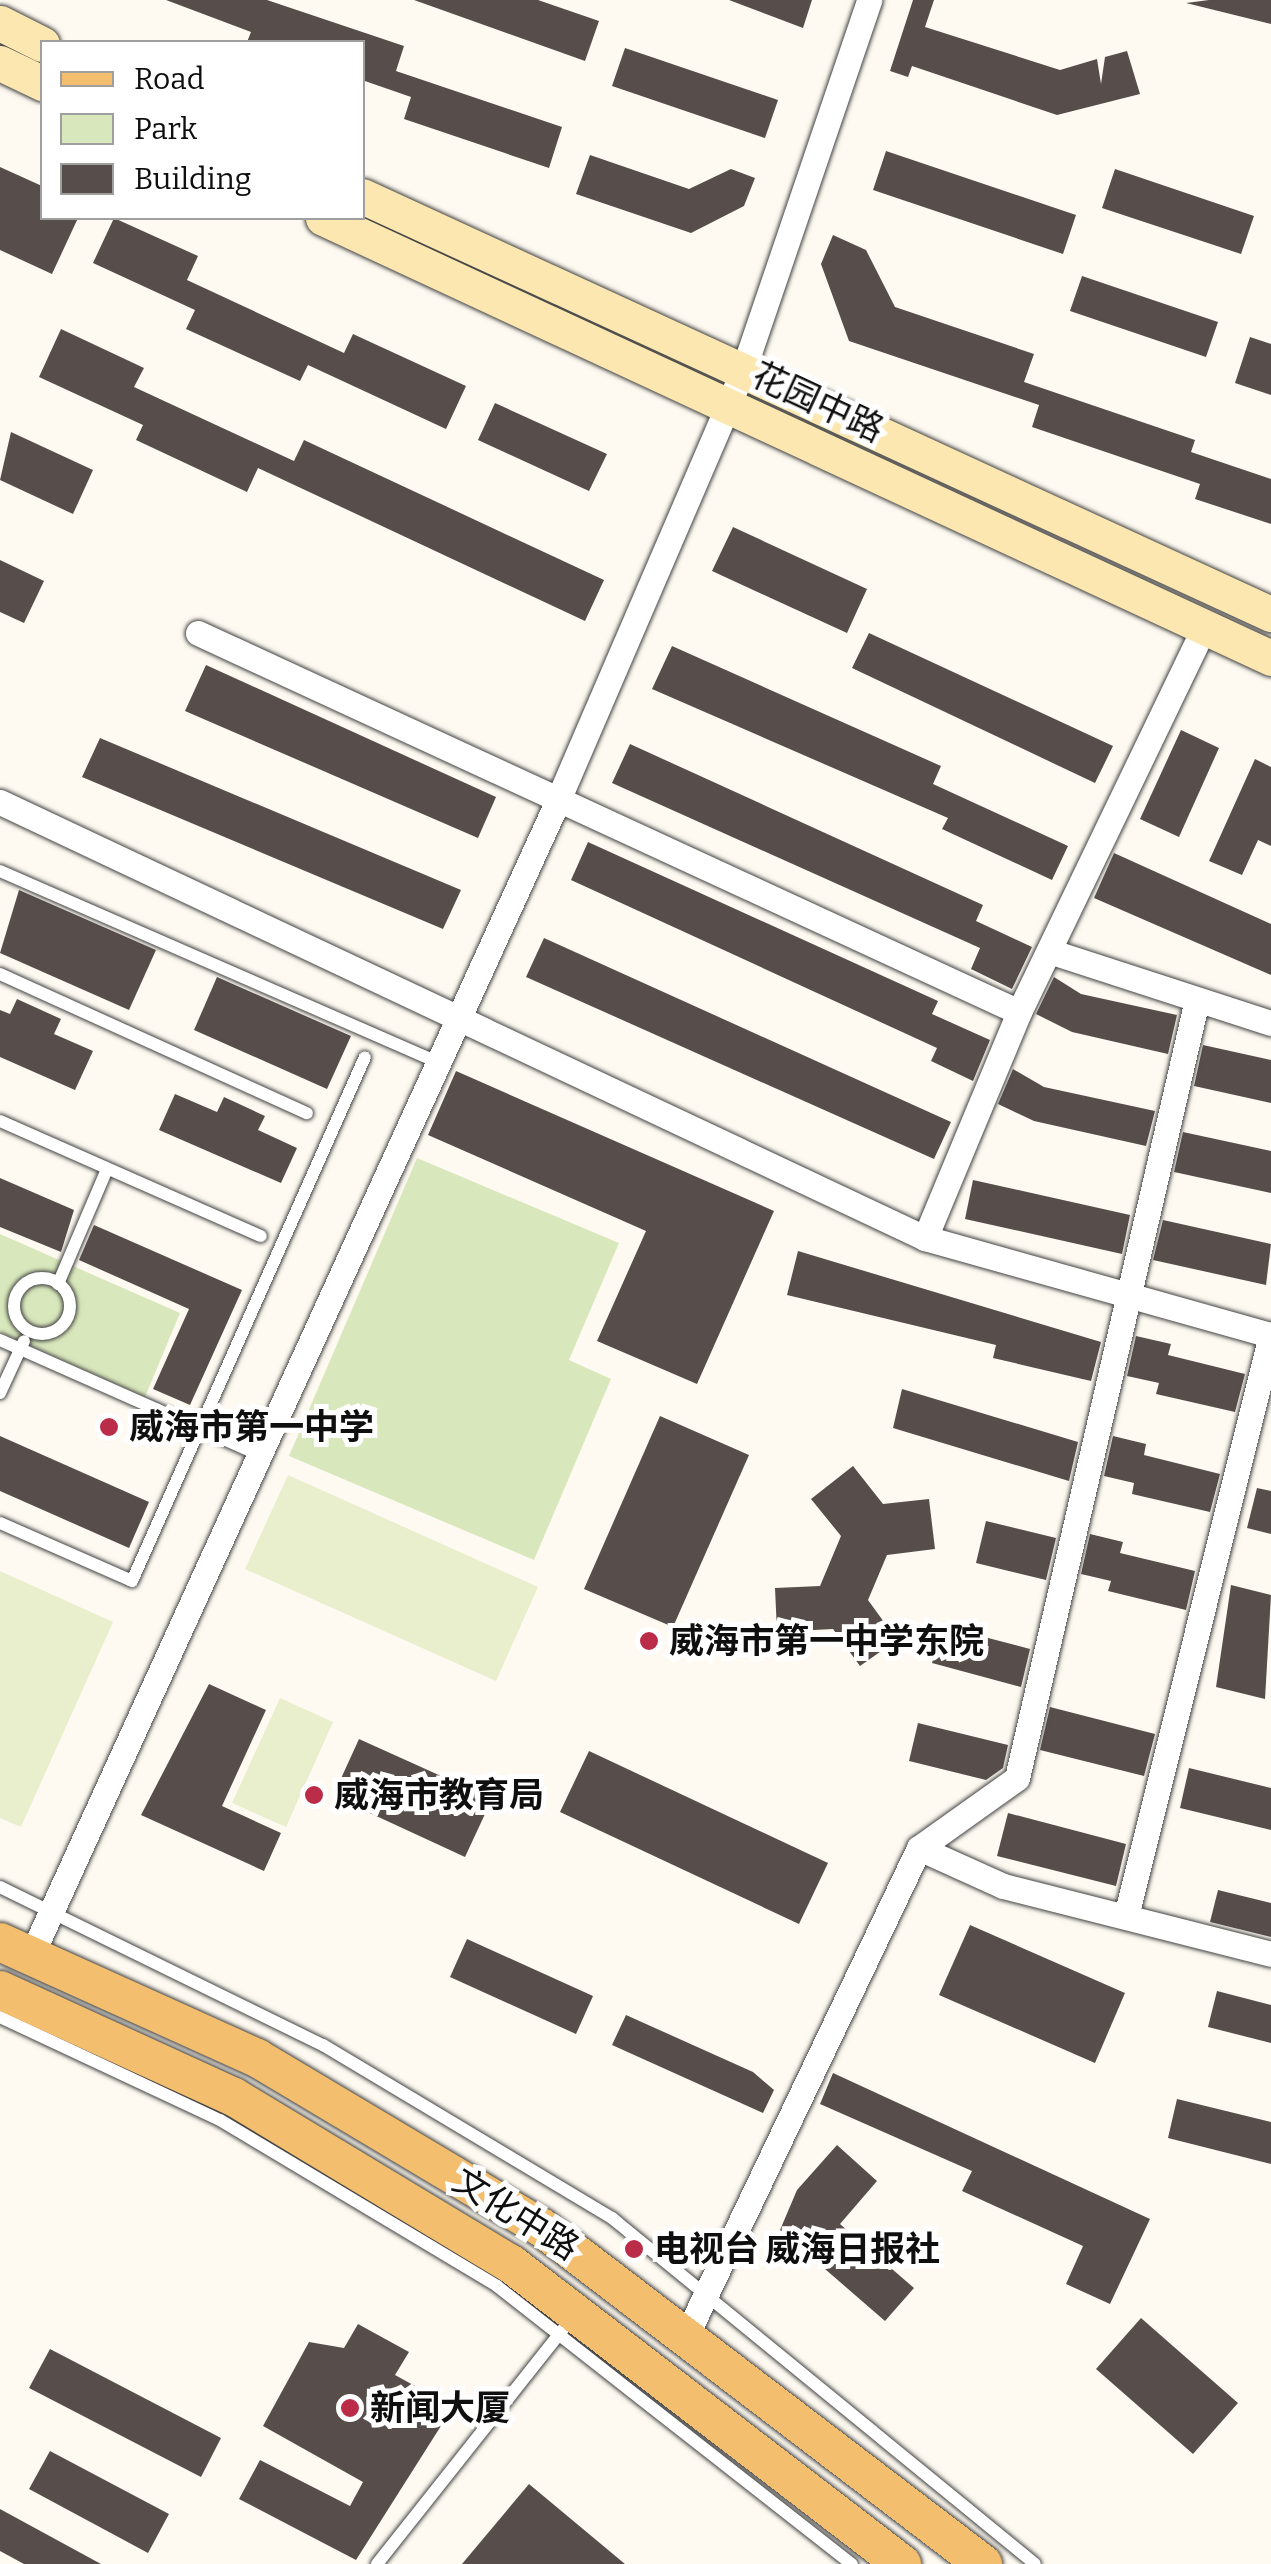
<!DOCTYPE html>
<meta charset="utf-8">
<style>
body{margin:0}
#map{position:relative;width:1271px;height:2564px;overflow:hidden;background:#fefaf1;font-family:Bitter,"Noto Sans SC",serif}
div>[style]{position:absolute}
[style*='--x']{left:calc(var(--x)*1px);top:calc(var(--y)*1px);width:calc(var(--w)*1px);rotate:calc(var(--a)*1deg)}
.green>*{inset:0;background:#d9e8bc}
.pitch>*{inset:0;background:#e9efcd}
.building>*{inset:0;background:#574e4c}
.roads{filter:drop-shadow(0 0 2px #424242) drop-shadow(0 0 2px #424242)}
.lane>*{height:12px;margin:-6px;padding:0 6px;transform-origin:6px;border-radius:6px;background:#fff}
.lane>.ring{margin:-6px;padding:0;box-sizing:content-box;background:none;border:12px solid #fff;border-radius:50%}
.street>*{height:25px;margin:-12.5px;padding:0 12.5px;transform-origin:12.5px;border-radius:12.5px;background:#fff}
.secondary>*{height:35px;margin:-17.5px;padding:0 17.5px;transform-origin:17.5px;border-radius:17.5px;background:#fbe7af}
.primary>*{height:38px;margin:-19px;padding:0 19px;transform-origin:19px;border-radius:19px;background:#f3be6d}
.dots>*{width:28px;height:28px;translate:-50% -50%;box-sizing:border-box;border:5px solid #fff;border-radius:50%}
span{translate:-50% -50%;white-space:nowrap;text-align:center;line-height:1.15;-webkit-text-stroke:10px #fff;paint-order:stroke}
.street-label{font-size:35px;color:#0f0f0f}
.poi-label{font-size:35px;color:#0f0f0f;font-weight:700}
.left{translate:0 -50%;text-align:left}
.legend{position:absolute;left:40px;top:40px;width:325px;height:180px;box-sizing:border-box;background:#fff;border:2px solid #9f9f9f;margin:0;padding:12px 18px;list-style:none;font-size:30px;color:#0f0f0f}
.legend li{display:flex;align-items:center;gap:20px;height:50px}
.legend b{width:50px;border:2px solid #9f9f9f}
</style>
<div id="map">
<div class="green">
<i style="clip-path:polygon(417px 1158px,619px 1243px,569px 1360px,611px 1379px,534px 1560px,289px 1456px)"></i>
<i style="clip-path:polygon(0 1234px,180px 1313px,145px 1397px,0 1332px)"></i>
</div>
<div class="pitch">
<i style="clip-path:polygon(288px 1475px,538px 1587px,496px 1681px,245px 1569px)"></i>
<i style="clip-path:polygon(0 1571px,113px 1622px,21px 1827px,0 1818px)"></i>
<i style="clip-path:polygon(280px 1698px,333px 1722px,286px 1827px,232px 1803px)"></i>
</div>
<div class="building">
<i style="clip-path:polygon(166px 0,267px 0,404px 46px,396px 71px,562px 127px,549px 168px,404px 119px,411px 97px,362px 80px,362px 42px,247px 42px,251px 32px)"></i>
<i style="clip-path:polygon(414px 0,538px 0,599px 21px,585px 61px)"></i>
<i style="clip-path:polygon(729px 0,812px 0,803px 28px)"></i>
<i style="clip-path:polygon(913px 0,934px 0,925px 27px,1060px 70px,1097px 59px,1101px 84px,1105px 57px,1127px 51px,1140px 94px,1057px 115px,912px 66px,908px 77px,890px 71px)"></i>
<i style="clip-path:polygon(1209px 0,1271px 0,1271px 24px,1186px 3px)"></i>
<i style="clip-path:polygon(625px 48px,778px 100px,765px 138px,612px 86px)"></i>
<i style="clip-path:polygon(886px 151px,1076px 215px,1063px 254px,873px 190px)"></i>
<i style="clip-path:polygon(590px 155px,689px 189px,731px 169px,755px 178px,744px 206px,691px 233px,576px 194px)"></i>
<i style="clip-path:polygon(0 167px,42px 186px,42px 218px,78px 218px,52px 274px,0 250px)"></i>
<i style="clip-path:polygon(1115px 169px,1254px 216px,1241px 254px,1102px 208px)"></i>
<i style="clip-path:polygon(114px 218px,198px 256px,187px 280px,344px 353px,353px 334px,466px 386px,446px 429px,308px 365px,300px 381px,186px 329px,195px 310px,93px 263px)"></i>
<i style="clip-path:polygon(833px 235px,866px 250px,895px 307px,1034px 354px,1024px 382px,1195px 440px,1191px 452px,1271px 479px,1271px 524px,1195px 499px,1200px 484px,1032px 427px,1039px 405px,849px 341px,821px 264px)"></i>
<i style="clip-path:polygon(1082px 276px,1218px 322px,1206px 357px,1070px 311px)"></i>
<i style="clip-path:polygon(61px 329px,144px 368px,134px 387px,294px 461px,304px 440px,604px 580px,585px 621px,258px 468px,247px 492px,136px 440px,143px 425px,39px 377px)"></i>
<i style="clip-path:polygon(1250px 337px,1271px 344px,1271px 395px,1235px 383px)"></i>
<i style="clip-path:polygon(495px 403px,607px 454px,589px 491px,478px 440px)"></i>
<i style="clip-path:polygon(11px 432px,93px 470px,73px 514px,0 480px)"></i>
<i style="clip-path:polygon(733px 527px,867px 589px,847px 633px,712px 571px)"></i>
<i style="clip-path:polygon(0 560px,44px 581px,24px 623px,0 612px)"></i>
<i style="clip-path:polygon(869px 633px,1113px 746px,1095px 783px,852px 668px)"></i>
<i style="clip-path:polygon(672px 646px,941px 766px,933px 784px,1068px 846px,1052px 880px,942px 829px,948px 818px,652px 689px)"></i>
<i style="clip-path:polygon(206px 665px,496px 797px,478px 838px,185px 711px)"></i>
<i style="clip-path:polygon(1181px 730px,1219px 748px,1179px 837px,1140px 819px)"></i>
<i style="clip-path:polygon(100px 738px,461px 890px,443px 929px,82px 777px)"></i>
<i style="clip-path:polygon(630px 744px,983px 905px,976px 921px,1032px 947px,1012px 989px,971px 969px,980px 948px,612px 783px)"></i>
<i style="clip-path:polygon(1255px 759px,1271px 767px,1271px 846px,1258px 840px,1242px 875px,1209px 861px)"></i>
<i style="clip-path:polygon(588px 842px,938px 1001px,932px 1014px,990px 1040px,973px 1081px,931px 1061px,937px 1048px,571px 880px)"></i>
<i style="clip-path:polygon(1114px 853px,1271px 924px,1271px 975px,1094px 898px)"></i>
<i style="clip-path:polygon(19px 890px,156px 950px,129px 1010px,0 953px)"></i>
<i style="clip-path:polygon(544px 938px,951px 1122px,934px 1159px,526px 977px)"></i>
<i style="clip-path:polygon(217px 977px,351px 1036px,327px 1089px,194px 1030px)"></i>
<i style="clip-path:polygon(1054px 977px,1081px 994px,1177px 1015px,1168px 1054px,1072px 1032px,1036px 1014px)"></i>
<i style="clip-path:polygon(17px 999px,61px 1019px,54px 1034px,93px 1051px,75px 1090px,0 1057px,0 1010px,10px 1014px)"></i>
<i style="clip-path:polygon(1203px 1045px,1271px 1060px,1271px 1103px,1194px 1086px)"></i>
<i style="clip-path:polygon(1013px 1069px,1044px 1087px,1155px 1111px,1146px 1146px,1034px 1121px,998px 1104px)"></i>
<i style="clip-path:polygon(456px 1071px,774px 1211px,697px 1384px,597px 1341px,646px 1231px,428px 1135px)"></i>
<i style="clip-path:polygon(175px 1094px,217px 1112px,224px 1097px,265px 1116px,258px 1130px,297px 1148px,281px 1183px,159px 1130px)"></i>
<i style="clip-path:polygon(1183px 1132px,1271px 1151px,1271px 1193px,1174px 1172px)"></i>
<i style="clip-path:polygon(0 1178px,74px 1210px,61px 1252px,0 1227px)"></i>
<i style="clip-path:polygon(973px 1180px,1130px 1215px,1122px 1254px,965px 1219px)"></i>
<i style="clip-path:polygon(1163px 1220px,1271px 1244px,1266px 1285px,1153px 1260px)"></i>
<i style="clip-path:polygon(94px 1225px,242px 1290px,190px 1405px,153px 1389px,189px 1309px,79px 1260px)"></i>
<i style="clip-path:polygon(798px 1251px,1101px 1342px,1091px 1381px,993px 1358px,996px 1345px,787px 1295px)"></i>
<i style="clip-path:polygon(1136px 1336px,1171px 1344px,1168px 1355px,1245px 1374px,1235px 1412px,1156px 1394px,1159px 1383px,1127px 1376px)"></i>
<i style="clip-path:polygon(902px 1389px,1078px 1442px,1069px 1481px,893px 1428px)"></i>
<i style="clip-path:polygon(660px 1416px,749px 1455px,673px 1627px,584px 1589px)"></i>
<i style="clip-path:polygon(0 1436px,149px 1502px,129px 1548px,0 1491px)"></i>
<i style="clip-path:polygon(1113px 1436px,1146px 1444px,1144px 1455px,1220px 1474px,1210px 1512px,1132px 1494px,1134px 1483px,1104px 1476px)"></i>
<i style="clip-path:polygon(853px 1466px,883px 1504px,929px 1499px,935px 1549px,887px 1555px,868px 1600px,897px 1640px,860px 1666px,833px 1629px,777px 1632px,775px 1588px,820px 1586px,841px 1536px,811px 1499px)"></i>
<i style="clip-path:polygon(1257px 1488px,1271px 1491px,1271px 1534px,1247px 1528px)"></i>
<i style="clip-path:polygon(986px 1521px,1056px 1538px,1046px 1580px,976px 1563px)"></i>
<i style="clip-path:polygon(1090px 1534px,1123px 1542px,1120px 1553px,1195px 1571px,1186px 1610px,1108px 1591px,1111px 1581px,1081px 1574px)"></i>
<i style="clip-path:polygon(1231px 1585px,1271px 1595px,1265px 1699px,1216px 1687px)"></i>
<i style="clip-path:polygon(942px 1626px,1030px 1649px,1021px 1687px,932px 1663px)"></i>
<i style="clip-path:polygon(209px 1684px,266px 1710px,222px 1806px,281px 1833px,264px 1871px,141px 1815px)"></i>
<i style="clip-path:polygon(1050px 1707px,1155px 1734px,1144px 1776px,1040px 1750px)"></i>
<i style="clip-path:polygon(918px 1723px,1008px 1745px,1003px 1768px,986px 1780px,909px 1761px)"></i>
<i style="clip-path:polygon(359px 1739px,492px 1799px,465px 1857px,333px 1796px)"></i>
<i style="clip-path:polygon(589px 1751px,828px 1863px,799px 1924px,560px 1812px)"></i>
<i style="clip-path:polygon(1189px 1768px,1271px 1788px,1271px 1830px,1180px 1808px)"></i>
<i style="clip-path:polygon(1008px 1813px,1126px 1844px,1116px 1886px,997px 1856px)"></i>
<i style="clip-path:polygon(1218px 1890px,1271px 1903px,1271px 1937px,1210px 1922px)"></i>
<i style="clip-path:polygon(970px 1925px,1125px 1993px,1095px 2063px,939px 1995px)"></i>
<i style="clip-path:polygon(467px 1939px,593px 1996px,576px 2034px,450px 1977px)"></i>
<i style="clip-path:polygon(1217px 1991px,1271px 2005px,1271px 2043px,1208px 2027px)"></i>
<i style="clip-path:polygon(626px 2015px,753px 2072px,774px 2090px,763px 2113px,612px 2045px)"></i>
<i style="clip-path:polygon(833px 2073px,1150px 2219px,1110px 2304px,1066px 2284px,1083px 2246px,962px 2191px,972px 2171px,820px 2104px)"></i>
<i style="clip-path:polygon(1177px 2099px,1271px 2122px,1271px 2164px,1168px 2138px)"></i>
<i style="clip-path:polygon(837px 2145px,877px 2181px,840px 2224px,914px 2288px,885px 2321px,780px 2230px,797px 2190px)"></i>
<i style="clip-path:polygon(1141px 2318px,1238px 2403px,1193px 2454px,1096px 2369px)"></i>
<i style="clip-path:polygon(358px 2324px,409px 2352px,395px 2375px,415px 2386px,408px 2397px,446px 2418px,356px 2560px,239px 2499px,260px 2460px,350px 2506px,363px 2482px,263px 2426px,309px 2342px,344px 2348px)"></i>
<i style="clip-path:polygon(50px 2349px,221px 2438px,201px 2477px,29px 2388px)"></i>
<i style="clip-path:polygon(50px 2451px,169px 2514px,148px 2553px,29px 2489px)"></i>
<i style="clip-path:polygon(529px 2484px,625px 2564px,462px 2564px)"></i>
<i style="clip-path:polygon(0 2509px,101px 2564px,24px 2564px,0 2551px)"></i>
</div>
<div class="roads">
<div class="lane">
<i style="--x:0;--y:871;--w:479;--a:23.6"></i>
<i style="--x:0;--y:974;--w:337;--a:24.4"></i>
<i style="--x:0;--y:1121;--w:285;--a:23.8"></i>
<i class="ring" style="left:14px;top:1278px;width:44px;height:44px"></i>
<i style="--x:58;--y:1284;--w:125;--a:-66.9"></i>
<i style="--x:0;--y:1340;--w:284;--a:23.9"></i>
<i style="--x:0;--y:1393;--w:57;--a:-65.2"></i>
<i style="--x:0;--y:1523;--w:144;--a:23.7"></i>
<i style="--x:132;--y:1581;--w:573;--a:-66.03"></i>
<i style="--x:0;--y:1887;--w:360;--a:26.1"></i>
<i style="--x:323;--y:2045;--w:337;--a:30.9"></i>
<i style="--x:612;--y:2218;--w:546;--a:39.28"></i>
<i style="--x:0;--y:2017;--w:243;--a:25.1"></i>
<i style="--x:220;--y:2120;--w:323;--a:30.9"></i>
<i style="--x:497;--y:2286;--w:451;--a:38.1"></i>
<i style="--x:377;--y:2564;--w:303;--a:-51.6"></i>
</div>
<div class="street">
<i style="--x:198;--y:633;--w:904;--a:24.78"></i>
<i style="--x:0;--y:802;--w:1023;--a:25.24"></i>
<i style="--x:925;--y:1238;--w:359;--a:15.7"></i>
<i style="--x:1271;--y:1335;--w:599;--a:104.01"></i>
<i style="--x:1049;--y:951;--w:233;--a:18"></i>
<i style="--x:925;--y:1238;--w:245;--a:-67.4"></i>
<i style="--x:1019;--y:1012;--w:408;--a:-64.3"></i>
<i style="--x:919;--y:1848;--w:92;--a:24.3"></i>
<i style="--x:1003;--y:1886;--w:276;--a:14.2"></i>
<i style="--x:31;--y:1956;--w:1270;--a:-65.49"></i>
<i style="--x:558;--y:800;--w:470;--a:-66.7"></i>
<i style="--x:744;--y:368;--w:389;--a:-71.2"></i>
<i style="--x:688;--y:2332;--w:536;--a:-64.49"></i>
<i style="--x:919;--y:1848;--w:120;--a:-35.5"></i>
<i style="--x:1017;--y:1778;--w:794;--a:-76.98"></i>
</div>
<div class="secondary">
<i style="--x:0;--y:23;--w:47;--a:26.6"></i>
<i style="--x:0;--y:63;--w:47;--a:25.5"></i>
<i style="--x:362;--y:196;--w:1001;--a:24.7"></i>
<i style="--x:323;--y:218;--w:1045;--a:24.9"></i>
</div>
<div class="primary">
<i style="--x:0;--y:1942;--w:282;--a:24.3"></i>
<i style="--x:257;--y:2058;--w:330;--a:30.8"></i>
<i style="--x:541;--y:2227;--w:556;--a:37.32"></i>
<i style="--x:0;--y:1990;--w:257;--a:24.6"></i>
<i style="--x:234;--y:2097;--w:323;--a:31.1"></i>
<i style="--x:511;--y:2264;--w:493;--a:37.5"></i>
</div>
</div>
<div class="dots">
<i style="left:109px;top:1427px;background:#ba2c48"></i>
<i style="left:649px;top:1641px;background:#ba2c48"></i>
<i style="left:314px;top:1795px;background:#ba2c48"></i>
<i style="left:634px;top:2249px;background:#ba2c48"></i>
<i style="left:350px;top:2408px;background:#ba2c48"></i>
</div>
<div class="street-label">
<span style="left:818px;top:402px;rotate:25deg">花园中路</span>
<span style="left:516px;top:2214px;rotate:32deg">文化中路</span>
</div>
<div class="poi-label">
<span class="left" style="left:129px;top:1427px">威海市第一中学</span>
<span class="left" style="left:669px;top:1641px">威海市第一中学东院</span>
<span class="left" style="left:334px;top:1795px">威海市教育局</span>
<span class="left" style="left:654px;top:2249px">电视台 威海日报社</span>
<span class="left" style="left:370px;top:2408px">新闻大厦</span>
</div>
<ul class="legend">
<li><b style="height:12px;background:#f3be6d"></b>Road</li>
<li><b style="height:28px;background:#d9e8bc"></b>Park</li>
<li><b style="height:28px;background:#574e4c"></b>Building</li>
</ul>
</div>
